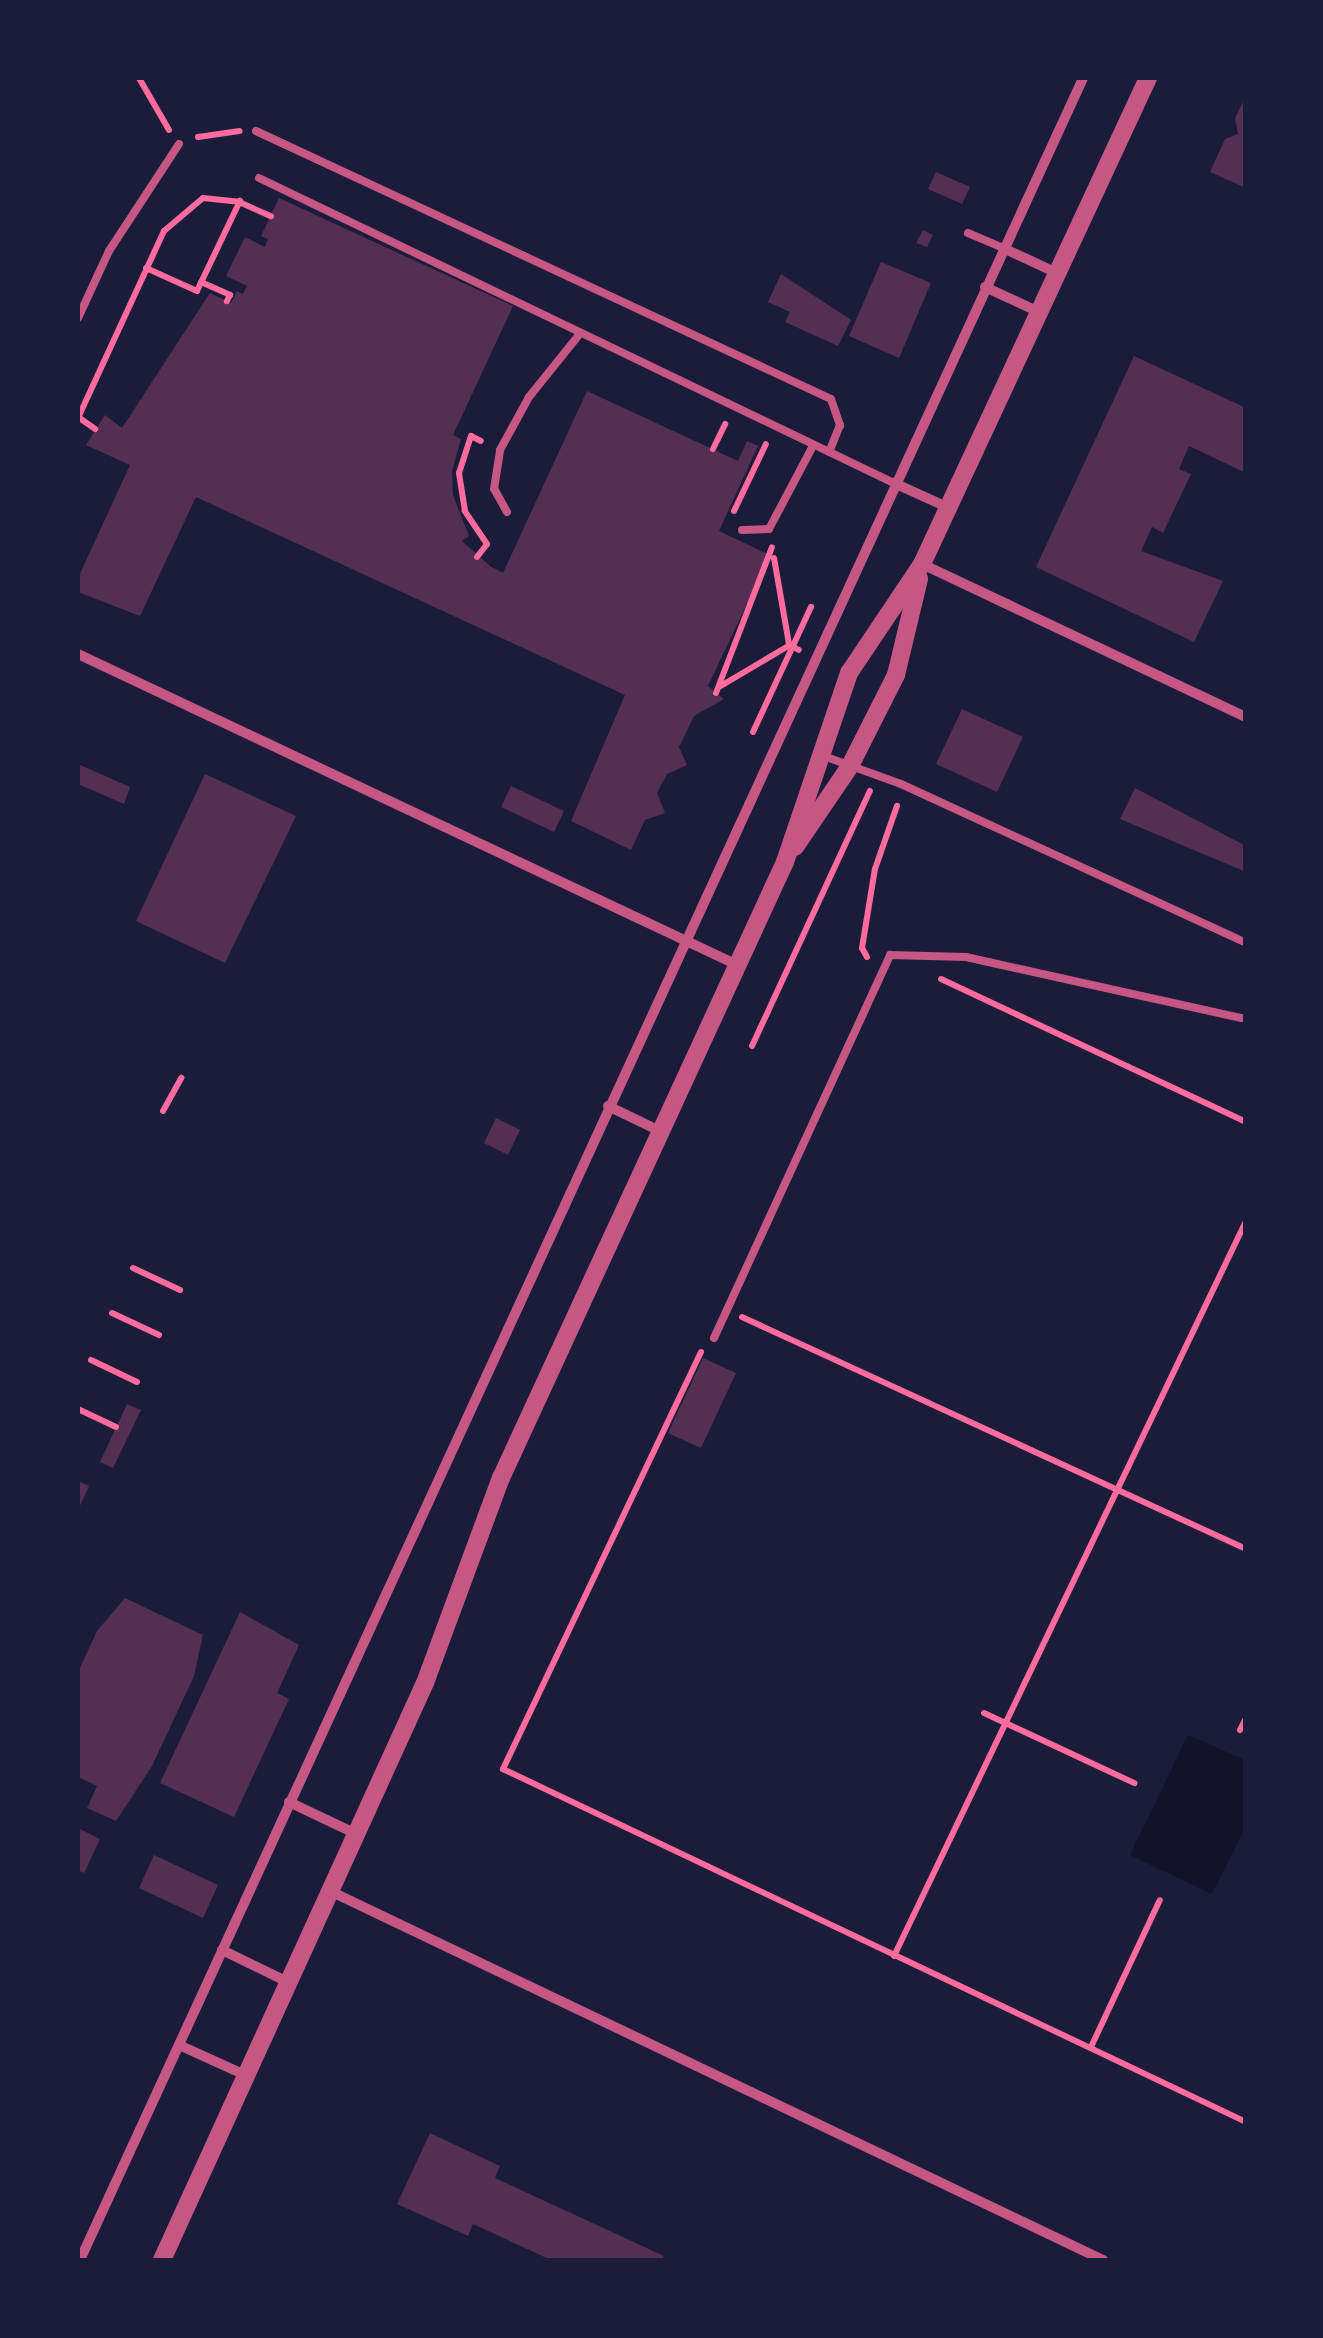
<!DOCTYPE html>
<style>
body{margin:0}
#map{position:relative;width:1323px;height:2338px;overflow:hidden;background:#1b1b3a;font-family:"IBM Plex Sans",sans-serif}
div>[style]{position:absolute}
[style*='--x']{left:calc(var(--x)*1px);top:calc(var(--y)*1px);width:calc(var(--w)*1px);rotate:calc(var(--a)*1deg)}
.water>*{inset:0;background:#12122b}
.building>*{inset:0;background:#542f53}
.path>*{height:6px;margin:-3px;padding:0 3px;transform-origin:3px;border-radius:3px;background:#ff6b9d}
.service>*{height:8px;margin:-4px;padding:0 4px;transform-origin:4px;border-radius:4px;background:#c65784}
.minor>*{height:10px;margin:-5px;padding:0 5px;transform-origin:5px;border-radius:5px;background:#c65784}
.tertiary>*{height:18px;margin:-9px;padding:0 9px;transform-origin:9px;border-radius:9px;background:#c65784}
span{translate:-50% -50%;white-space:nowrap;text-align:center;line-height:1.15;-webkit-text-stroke:10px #1b1b3a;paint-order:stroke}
.frame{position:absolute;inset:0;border:80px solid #1b1b3a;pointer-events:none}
</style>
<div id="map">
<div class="water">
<i style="clip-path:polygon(1188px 1735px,1245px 1760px,1245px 1827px,1212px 1894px,1130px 1855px)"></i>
</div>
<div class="building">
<i style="clip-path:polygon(1246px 96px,1246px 188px,1210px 172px,1225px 139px,1238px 134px,1235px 118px)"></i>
<i style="clip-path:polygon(936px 172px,970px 187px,962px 204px,928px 189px)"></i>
<i style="clip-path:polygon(279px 198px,513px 306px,453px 435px,461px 439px,452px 472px,453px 495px,469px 536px,462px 541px,490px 566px,503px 573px,587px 391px,738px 461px,747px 441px,758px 446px,719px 531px,770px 555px,708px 686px,724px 699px,694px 716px,679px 747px,687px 765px,667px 774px,657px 793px,665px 813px,645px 820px,631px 850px,571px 821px,625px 695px,196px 497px,140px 616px,78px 592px,78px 578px,130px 465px,86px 445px,105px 415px,122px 428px,210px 293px,231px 303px,237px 291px,243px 294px,247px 286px,226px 276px,245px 237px,265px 247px,268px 239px,261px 236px)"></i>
<i style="clip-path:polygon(923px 230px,933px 235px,927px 247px,916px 243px)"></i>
<i style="clip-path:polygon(881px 262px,931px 283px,899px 358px,849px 336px)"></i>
<i style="clip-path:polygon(781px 274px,851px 320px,838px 346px,785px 322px,790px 312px,768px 302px)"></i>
<i style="clip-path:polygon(1134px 356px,1246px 408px,1246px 473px,1189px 446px,1179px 469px,1191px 474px,1163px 533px,1152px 527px,1141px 551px,1223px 581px,1194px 642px,1036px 567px)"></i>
<i style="clip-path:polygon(962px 709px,1023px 737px,997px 792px,936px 764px)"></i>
<i style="clip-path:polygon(78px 764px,130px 787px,124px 804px,78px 784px)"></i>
<i style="clip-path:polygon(205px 774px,296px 816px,225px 963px,136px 921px)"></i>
<i style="clip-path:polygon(511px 786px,564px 811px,554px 832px,501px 807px)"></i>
<i style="clip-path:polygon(1135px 788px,1246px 846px,1246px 872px,1120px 819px)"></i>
<i style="clip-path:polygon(496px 1118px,520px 1130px,508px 1155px,484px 1143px)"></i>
<i style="clip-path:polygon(703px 1358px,736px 1373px,701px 1448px,668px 1433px)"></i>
<i style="clip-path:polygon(127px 1404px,141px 1410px,113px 1468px,100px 1462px)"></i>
<i style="clip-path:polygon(78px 1481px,89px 1486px,78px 1510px)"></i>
<i style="clip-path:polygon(125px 1598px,203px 1635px,194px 1676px,152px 1766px,116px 1821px,87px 1808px,97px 1786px,78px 1777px,78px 1672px,97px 1631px)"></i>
<i style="clip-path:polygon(240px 1612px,299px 1645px,277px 1693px,289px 1699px,234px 1817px,160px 1783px)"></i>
<i style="clip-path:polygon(78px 1828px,100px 1839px,84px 1873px,78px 1870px)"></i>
<i style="clip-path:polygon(154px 1855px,218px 1885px,203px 1918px,139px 1888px)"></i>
<i style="clip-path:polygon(430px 2133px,500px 2166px,495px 2178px,664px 2256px,661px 2260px,551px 2260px,473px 2224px,468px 2236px,397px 2204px)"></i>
</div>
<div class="path">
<i style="--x:139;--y:78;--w:60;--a:60"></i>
<i style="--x:198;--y:137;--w:42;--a:-8.1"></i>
<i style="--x:146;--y:268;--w:56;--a:24.3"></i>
<i style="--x:197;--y:291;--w:100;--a:-64.5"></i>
<i style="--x:201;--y:282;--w:32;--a:24"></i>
<i style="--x:230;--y:295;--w:7;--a:117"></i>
<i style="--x:78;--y:417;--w:21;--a:35"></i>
<i style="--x:78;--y:418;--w:206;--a:-65.3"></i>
<i style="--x:164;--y:231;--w:51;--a:-40.2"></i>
<i style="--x:203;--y:198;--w:36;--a:6"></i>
<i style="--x:239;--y:202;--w:35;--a:24"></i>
<i style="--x:713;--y:449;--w:28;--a:-64"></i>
<i style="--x:734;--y:511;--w:74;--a:-64.5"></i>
<i style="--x:477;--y:557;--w:16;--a:-52"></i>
<i style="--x:487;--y:544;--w:40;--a:-124"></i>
<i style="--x:465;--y:511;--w:38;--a:-99"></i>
<i style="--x:459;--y:473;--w:39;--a:-72"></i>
<i style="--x:471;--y:436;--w:11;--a:27"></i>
<i style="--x:774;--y:558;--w:87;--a:80.1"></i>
<i style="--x:719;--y:687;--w:82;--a:-30.6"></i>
<i style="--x:790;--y:645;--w:10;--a:29"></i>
<i style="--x:716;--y:693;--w:156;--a:-69"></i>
<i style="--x:753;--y:732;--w:138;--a:-65.1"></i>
<i style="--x:867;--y:957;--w:10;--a:-119"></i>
<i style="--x:862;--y:948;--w:80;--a:-80.7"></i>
<i style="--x:875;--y:869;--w:67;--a:-70.8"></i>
<i style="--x:941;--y:979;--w:337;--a:25.1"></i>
<i style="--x:752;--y:1046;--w:281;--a:-65.2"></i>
<i style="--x:163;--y:1111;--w:38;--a:-61"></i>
<i style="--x:133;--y:1268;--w:52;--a:25.1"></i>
<i style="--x:112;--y:1313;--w:52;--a:25.1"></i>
<i style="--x:742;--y:1317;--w:555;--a:24.72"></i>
<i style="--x:701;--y:1352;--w:462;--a:115.4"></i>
<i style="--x:503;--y:1769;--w:823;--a:25.41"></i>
<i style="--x:91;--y:1360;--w:51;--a:25.6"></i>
<i style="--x:78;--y:1409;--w:42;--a:25.3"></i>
<i style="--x:984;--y:1713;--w:166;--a:25"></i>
<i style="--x:1240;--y:1730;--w:13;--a:-63"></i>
<i style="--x:894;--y:1956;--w:815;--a:-64.41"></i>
<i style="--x:1091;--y:2047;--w:162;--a:-64.9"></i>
</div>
<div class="service">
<i style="--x:256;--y:131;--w:634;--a:24.99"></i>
<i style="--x:831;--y:399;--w:28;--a:71"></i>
<i style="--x:840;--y:425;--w:29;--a:112"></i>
<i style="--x:259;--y:178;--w:704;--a:25.66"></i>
<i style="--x:968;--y:233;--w:38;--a:23"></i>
<i style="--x:78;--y:318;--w:74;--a:-65.2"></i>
<i style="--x:109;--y:251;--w:128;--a:-56.8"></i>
<i style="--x:507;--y:512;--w:26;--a:-119"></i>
<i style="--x:494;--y:489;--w:39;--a:-81"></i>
<i style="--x:500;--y:450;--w:60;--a:-61.3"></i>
<i style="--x:529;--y:397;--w:78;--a:-51.2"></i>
<i style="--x:742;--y:530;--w:27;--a:-2"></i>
<i style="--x:769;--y:529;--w:94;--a:-62.1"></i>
<i style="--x:821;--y:755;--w:85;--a:19.9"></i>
<i style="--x:901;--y:784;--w:380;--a:24.7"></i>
<i style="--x:714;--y:1338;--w:422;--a:-65.3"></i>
<i style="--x:890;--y:955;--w:76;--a:1.5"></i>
<i style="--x:966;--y:957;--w:287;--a:12.5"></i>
</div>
<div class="minor">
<i style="--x:1003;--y:248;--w:60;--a:24.8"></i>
<i style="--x:985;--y:287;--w:60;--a:24.8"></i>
<i style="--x:894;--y:483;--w:60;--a:24.4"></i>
<i style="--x:922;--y:564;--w:358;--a:25.3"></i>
<i style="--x:78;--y:654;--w:729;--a:25.26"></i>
<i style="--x:608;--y:1106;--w:58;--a:25.7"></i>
<i style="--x:289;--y:1802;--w:74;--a:25.5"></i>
<i style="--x:330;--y:1891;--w:857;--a:25.52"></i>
<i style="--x:222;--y:1950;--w:73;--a:25.9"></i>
<i style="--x:179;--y:2045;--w:72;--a:24.4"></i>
<i style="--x:80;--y:2260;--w:2401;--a:-65.31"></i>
</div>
<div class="tertiary">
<i style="--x:795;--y:847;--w:98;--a:-55.8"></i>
<i style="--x:850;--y:766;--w:102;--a:-63.2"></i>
<i style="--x:896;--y:675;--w:99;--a:-76.5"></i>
<i style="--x:162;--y:2260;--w:634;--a:-65.5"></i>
<i style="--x:425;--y:1683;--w:219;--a:-69.7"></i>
<i style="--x:501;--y:1478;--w:678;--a:-65.25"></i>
<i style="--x:785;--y:862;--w:200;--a:-71.3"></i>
<i style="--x:849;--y:673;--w:131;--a:-56.2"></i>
<i style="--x:922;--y:564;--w:536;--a:-65.06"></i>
</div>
<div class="frame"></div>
</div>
